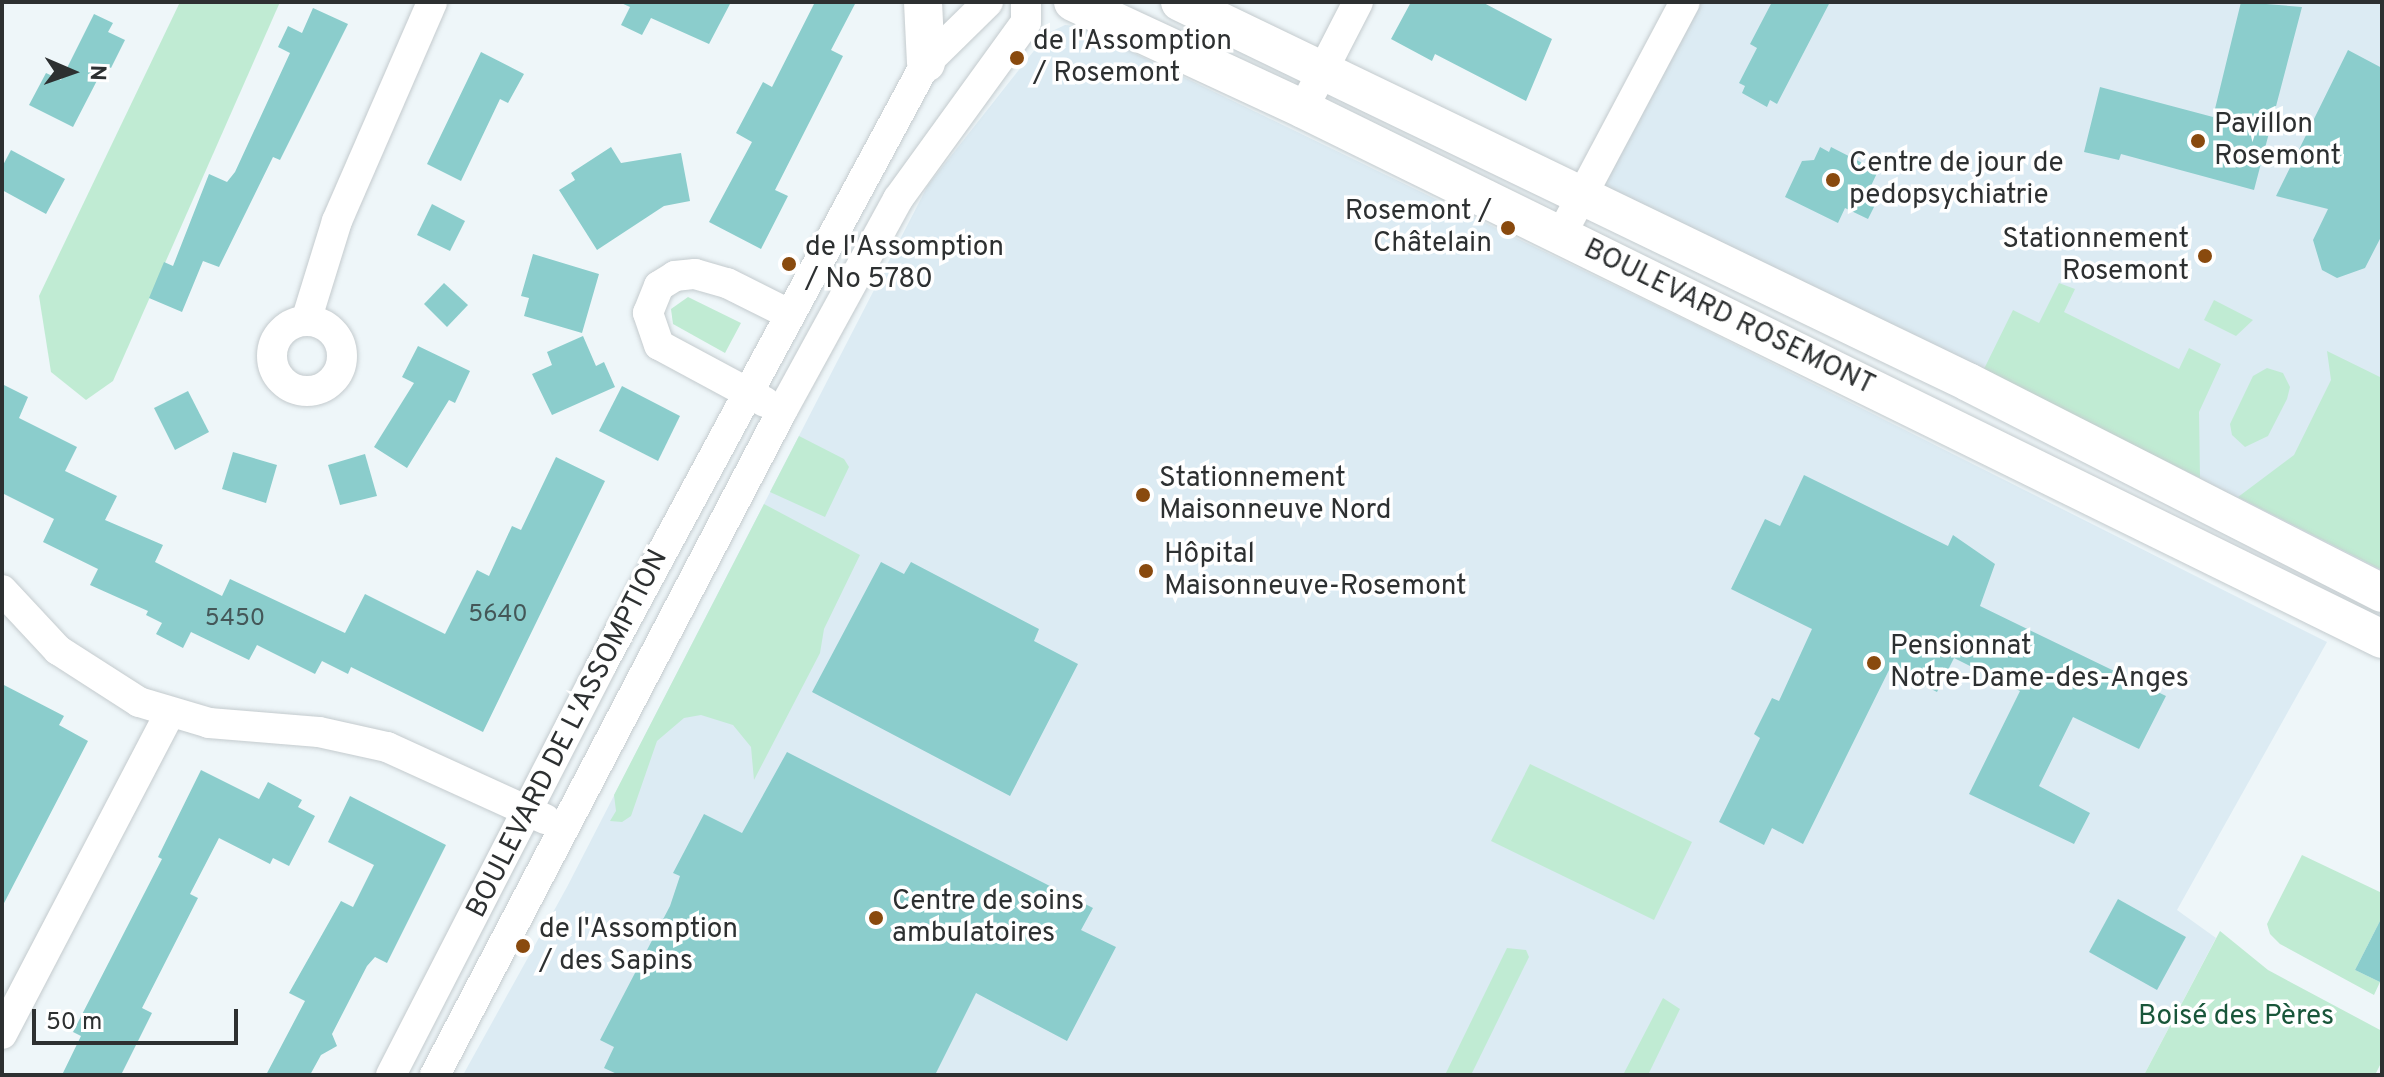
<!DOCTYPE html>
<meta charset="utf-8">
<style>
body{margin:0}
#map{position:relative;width:2384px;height:1077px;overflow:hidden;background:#eef6f9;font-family:Overpass,sans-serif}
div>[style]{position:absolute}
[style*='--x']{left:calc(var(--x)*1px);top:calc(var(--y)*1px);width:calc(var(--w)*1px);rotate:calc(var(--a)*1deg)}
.built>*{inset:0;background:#dcebf3}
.green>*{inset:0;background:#c0ebd3}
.building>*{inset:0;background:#8bcdcc}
.roads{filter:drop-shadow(0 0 2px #c4cbce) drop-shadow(0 0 2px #c4cbce)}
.minor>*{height:30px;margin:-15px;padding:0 15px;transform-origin:15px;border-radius:15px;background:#fff}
.minor>.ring{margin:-15px;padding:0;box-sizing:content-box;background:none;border:30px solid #fff;border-radius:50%}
.major>*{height:38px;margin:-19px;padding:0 19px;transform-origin:19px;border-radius:19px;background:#fff}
.dots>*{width:22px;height:22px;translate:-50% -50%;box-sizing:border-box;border:4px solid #fff;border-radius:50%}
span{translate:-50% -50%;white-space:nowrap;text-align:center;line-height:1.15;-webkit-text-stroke:7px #fff;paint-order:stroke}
.number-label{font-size:24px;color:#445758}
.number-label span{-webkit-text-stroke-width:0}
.poi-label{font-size:28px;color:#2d3031}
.left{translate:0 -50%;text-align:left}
.right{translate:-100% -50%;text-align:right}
.street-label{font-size:28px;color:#2d3031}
.park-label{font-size:28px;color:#19563a}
.frame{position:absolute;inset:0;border:4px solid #2d3031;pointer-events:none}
.north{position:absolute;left:32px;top:32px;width:80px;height:80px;-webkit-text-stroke:6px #fff;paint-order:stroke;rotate:92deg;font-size:22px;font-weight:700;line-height:32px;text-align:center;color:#2d3031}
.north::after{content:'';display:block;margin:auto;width:28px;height:36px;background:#2d3031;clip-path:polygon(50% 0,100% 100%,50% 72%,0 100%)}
.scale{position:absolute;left:32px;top:1009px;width:206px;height:36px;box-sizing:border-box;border:4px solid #2d3031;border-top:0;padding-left:10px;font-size:24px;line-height:28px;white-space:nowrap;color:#2d3031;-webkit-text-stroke:6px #fff;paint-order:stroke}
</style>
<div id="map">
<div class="built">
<i style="clip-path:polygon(1686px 2px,2382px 2px,2382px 580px,1581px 197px)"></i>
<i style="clip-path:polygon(1065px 25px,1078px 26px,1690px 322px,2327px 642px,2177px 910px,2216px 938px,2144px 1075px,463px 1075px,567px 887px,928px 185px,1048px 33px)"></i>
</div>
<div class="green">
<i style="clip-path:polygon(180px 2px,280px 2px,113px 381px,86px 400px,51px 372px,39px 296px)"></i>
<i style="clip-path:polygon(2059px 283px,2075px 289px,2064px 312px,2179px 369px,2189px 348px,2221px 364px,2199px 412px,2200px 478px,1983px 371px,2013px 310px,2039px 323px)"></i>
<i style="clip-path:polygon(688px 297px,741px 323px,725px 353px,673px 324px,671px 309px)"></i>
<i style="clip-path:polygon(2214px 300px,2253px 320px,2236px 336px,2204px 320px)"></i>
<i style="clip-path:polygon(2327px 351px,2382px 378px,2382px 570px,2238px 497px,2294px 455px,2331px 380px)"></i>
<i style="clip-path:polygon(2267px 368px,2283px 373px,2290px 387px,2287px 399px,2268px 436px,2245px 447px,2232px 435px,2230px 424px,2253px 376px)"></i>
<i style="clip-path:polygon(799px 436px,844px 459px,849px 467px,825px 517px,770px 492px)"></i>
<i style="clip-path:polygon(764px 504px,860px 555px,824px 629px,820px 653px,754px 780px,751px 747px,733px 725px,701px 715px,684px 718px,657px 741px,631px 816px,622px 822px,610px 821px,616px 811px,614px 795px)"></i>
<i style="clip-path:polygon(1530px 764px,1692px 842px,1654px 920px,1491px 841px)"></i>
<i style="clip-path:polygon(2302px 855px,2382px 893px,2382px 917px,2355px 970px,2380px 982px,2374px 995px,2280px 944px,2270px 934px,2267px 924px)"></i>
<i style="clip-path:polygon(2220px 931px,2268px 970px,2382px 1031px,2382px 1061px,2375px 1075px,2144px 1075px)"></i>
<i style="clip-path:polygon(1507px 948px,1526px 950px,1529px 957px,1471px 1075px,1445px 1075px)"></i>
<i style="clip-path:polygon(1663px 998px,1680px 1009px,1648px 1075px,1623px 1075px)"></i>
</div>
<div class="building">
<i style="clip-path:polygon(619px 2px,731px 2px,709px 44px,651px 18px,642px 35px,621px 25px,630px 7px)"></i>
<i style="clip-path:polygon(815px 2px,856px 2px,831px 50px,843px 56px,775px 190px,788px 196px,761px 249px,709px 222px,752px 142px,736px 133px,763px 82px,772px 87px)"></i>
<i style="clip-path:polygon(1411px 2px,1482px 2px,1552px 39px,1526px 101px,1435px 54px,1432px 61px,1391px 39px)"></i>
<i style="clip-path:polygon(1772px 2px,1830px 2px,1777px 104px,1770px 100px,1767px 107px,1742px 93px,1745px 86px,1739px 83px,1757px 48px,1750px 44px)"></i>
<i style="clip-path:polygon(2241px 2px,2302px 7px,2254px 190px,2121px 154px,2119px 160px,2084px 152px,2100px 87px,2213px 117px)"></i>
<i style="clip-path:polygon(313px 8px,348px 24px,280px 160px,273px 157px,219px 267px,203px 261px,182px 312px,149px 298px,164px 262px,173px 266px,209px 174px,227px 182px,235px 172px,290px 53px,278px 47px,288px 26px,302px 33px)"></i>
<i style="clip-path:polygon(94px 14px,113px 23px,108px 32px,125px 40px,111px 68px,105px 65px,73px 127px,29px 105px,46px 73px,61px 80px)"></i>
<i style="clip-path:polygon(2348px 50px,2382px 68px,2382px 235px,2365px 268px,2337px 278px,2322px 270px,2313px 240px,2328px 209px,2276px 196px)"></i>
<i style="clip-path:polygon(481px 52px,524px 74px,508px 103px,500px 99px,461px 181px,427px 164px)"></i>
<i style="clip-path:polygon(611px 147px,621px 163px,681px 153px,690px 201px,664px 206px,597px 250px,559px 190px,575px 180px,571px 173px)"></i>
<i style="clip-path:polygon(1820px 147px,1829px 152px,1831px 147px,1878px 171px,1869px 190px,1880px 195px,1868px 219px,1845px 208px,1838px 223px,1785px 197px,1802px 161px,1814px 160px)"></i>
<i style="clip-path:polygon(11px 150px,65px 179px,46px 214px,2px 190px,2px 167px)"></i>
<i style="clip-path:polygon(432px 204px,465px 221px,450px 251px,417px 235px)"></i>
<i style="clip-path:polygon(533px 254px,599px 274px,582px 333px,524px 316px,529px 298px,521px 296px)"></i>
<i style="clip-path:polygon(444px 283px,468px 305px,447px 327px,424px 304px)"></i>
<i style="clip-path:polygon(583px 336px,596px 366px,604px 362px,615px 387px,552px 415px,532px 374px,552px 365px,547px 352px)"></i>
<i style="clip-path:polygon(418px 346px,470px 371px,455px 403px,449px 400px,407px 468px,374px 447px,414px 383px,402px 377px)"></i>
<i style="clip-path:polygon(2px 384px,28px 397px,19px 418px,77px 447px,65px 471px,117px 496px,105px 520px,163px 545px,155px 562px,222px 596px,230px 579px,345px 633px,365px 594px,445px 634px,477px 570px,489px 576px,512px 526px,521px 530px,556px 457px,605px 481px,483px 732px,351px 667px,348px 674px,322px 661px,315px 674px,257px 645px,249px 660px,191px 632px,183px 648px,156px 634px,162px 623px,146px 615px,148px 611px,90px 585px,98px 569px,43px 542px,54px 519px,2px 493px)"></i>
<i style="clip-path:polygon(622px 386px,680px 416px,658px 461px,599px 431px)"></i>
<i style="clip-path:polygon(188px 391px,209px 432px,175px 450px,154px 408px)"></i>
<i style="clip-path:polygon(233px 452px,277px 465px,266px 503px,222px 489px)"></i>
<i style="clip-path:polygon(365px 454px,377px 496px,340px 505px,328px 465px)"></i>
<i style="clip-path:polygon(1804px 475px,1948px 546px,1953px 535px,1995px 564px,1980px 606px,2166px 696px,2139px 749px,2073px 717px,2039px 786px,2090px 813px,2074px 844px,1969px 794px,2020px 691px,1954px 658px,1937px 692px,1890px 668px,1803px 844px,1772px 828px,1764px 845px,1719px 822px,1760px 738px,1754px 734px,1772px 698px,1779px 701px,1812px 629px,1731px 589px,1765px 519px,1780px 526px)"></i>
<i style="clip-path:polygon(881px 562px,904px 574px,911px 562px,1039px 629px,1034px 641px,1078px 664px,1010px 796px,812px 692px)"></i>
<i style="clip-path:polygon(2px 684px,64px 716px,59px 725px,88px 741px,2px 907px)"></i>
<i style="clip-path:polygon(787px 752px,1093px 908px,1081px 930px,1116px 947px,1067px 1041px,976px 993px,935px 1075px,619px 1075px,604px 1068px,614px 1047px,600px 1040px,670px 906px,680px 876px,673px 873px,704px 814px,742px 833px)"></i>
<i style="clip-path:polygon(201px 770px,259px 799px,268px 782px,302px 800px,298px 807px,315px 816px,289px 866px,273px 858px,270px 864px,219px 838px,190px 894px,198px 898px,142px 1008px,152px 1013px,121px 1075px,62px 1075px,81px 1036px,73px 1032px,162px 859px,158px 857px)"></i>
<i style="clip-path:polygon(350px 796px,446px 845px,387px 963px,375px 957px,367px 966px,332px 1034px,337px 1046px,321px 1055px,310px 1075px,266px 1075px,305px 1001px,289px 993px,341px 901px,353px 907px,374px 865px,328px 842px)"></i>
<i style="clip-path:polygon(2118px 899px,2186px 937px,2157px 990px,2089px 952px)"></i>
<i style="clip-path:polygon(2382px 917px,2382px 983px,2355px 970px)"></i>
</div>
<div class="roads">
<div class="minor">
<i style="--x:1303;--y:109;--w:120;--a:-62.8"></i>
<i style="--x:1561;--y:235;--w:264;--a:-62"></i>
<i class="ring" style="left:272px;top:321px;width:40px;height:40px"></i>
<i style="--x:306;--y:321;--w:105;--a:-72.8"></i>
<i style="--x:337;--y:221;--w:239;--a:-66.5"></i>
<i style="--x:765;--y:402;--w:120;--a:-151.7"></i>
<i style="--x:659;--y:345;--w:34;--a:-109"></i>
<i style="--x:648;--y:313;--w:29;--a:-68"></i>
<i style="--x:659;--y:286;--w:19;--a:-32"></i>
<i style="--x:675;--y:276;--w:20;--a:-6"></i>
<i style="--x:695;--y:274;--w:33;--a:16"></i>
<i style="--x:727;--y:283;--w:69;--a:26.6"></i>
<i style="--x:2;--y:590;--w:82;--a:47"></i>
<i style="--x:58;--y:650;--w:96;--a:32.7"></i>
<i style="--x:139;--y:702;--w:73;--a:16.7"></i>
<i style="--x:209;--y:723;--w:110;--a:4.7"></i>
<i style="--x:319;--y:732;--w:70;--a:12.4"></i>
<i style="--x:387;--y:747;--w:174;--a:24.5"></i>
<i style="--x:2;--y:1034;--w:361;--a:-62.4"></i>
<i style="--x:391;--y:1075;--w:460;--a:-62.8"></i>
<i style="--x:601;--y:666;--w:685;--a:-61.68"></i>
<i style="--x:926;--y:63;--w:87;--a:-44.5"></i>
<i style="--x:435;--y:1075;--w:749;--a:-62.41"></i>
<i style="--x:782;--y:411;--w:242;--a:-61.3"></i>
<i style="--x:898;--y:199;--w:218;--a:-54.1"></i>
<i style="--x:1026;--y:22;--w:20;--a:-90"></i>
</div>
<div class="major">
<i style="--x:923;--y:2;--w:61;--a:87.2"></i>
<i style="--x:1073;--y:2;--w:254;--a:24.9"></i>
<i style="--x:1303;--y:109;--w:1202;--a:26.16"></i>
<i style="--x:1180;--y:2;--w:875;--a:25.74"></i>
<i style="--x:1968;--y:382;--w:465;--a:27"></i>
</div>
</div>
<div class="dots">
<i style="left:1017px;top:58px;background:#894a0e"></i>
<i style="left:2198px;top:141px;background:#894a0e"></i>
<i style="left:1833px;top:180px;background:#894a0e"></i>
<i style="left:1508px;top:228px;background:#894a0e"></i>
<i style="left:2205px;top:256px;background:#894a0e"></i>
<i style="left:789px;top:264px;background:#894a0e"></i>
<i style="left:1143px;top:495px;background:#894a0e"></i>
<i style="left:1146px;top:571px;background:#894a0e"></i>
<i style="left:1874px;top:663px;background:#894a0e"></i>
<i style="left:876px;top:918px;background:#894a0e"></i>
<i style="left:523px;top:946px;background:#894a0e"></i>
</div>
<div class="number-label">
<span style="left:498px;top:616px">5640</span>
<span style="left:235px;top:620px">5450</span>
</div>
<div class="poi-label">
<span class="left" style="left:1033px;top:58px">de l'Assomption<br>/ Rosemont</span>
<span class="left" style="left:2214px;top:141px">Pavillon<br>Rosemont</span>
<span class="left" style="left:1849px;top:180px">Centre de jour de<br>pedopsychiatrie</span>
<span class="right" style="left:1492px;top:228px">Rosemont /<br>Châtelain</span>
<span class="right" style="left:2189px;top:256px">Stationnement<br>Rosemont</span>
<span class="left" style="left:805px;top:264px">de l'Assomption<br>/ No 5780</span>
<span class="left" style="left:1159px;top:495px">Stationnement<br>Maisonneuve Nord</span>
<span class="left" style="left:1164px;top:571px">Hôpital<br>Maisonneuve-Rosemont</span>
<span class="left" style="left:1890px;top:663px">Pensionnat<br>Notre-Dame-des-Anges</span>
<span class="left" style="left:892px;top:918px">Centre de soins<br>ambulatoires</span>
<span class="left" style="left:539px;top:946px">de l'Assomption<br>/ des Sapins</span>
</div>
<div class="street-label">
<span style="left:1729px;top:318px;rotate:26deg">BOULEVARD ROSEMONT</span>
<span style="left:568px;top:734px;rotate:-63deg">BOULEVARD DE L'ASSOMPTION</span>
</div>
<div class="park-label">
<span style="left:2236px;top:1017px">Boisé des Pères</span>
</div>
<div class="frame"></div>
<div class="north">N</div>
<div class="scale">50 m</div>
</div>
